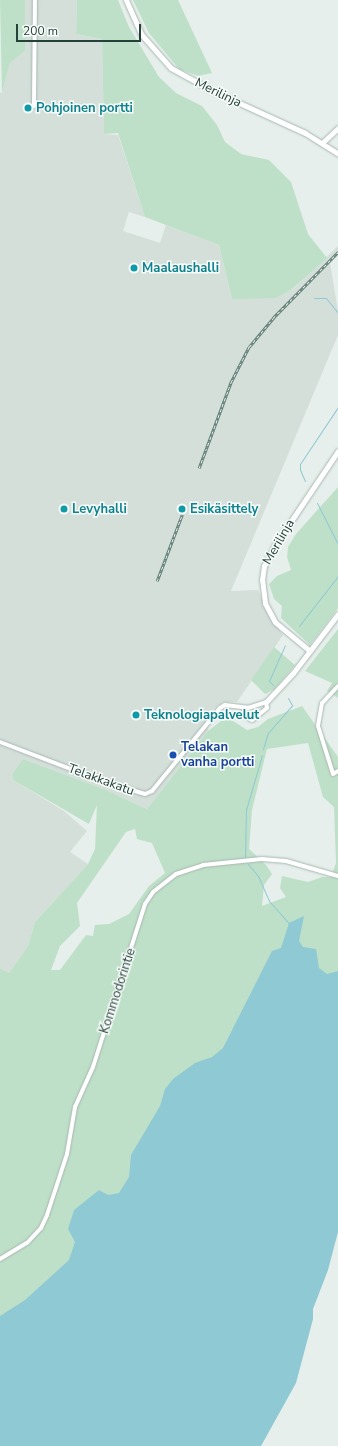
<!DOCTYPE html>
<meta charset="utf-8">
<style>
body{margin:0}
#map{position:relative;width:338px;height:1446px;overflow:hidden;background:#e6efeb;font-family:"Nunito Sans",sans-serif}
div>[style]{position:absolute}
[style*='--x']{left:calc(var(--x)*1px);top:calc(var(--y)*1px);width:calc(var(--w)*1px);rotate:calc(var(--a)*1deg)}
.built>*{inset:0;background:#d4dfda}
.green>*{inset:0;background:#bfe0c8}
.water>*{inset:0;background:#8ec9d4}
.stream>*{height:1px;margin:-0.5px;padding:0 0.5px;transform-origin:0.5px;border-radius:0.5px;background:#8ec9d4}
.roads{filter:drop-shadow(0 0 1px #a8b8b2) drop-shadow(0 0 1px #a8b8b2)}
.minor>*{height:4px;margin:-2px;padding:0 2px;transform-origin:2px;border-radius:2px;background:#fff}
.tertiary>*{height:5px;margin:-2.5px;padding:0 2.5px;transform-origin:2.5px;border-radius:2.5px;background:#fff}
.rail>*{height:2.5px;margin-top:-1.25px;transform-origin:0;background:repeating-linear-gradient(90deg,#f7fbf9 0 3px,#5f7d75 0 6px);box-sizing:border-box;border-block:1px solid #5f7d75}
.dots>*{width:11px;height:11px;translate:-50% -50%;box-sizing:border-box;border:2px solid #f7fbf9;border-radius:50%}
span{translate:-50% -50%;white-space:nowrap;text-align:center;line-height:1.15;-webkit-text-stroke:3px #f7fbf9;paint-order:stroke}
.street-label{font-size:13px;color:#24423a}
.culture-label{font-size:13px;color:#0d838f;font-weight:700}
.left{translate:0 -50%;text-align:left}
.transit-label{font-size:13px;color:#164399;font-weight:700}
.scale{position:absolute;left:16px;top:24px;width:125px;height:18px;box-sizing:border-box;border:2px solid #24423a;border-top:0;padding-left:5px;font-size:12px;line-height:14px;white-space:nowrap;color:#24423a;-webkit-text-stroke:3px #f7fbf9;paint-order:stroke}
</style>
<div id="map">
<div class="built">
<i style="clip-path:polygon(25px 0,77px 0,76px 34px,102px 39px,104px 134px,118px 135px,145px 217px,129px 212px,123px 231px,160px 243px,166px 225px,219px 245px,232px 299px,292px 290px,338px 246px,338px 255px,330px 263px,338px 311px,338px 335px,231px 591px,258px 590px,269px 617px,283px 635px,237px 702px,223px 702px,211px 711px,208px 731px,147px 809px,104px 789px,23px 759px,12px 774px,13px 780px,64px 811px,87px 831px,70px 852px,88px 864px,35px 922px,28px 946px,9px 973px,0 968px,0 92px,2px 93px,10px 63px,25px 51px)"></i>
</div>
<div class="green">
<i style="clip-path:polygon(0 0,25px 0,25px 51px,10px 63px,2px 93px)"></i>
<i style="clip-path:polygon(77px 0,118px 0,129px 27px,159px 77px,176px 93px,202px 106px,217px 125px,225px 142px,241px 154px,269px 160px,291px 182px,308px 234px,327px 258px,291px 290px,275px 298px,232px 299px,219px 245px,145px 217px,118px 133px,104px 134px,102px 39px,76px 34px)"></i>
<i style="clip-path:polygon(133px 0,178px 0,212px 73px,198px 76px,179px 69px,149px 33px)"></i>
<i style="clip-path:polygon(338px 487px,338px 608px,310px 645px,281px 618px,282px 606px,274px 599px,269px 584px,277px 576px,291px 570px,287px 557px,288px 547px,296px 534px)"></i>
<i style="clip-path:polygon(338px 629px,338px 698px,327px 691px,332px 683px,305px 671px)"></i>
<i style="clip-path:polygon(274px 647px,295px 665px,275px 689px,265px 694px,251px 680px)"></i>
<i style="clip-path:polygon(evenodd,302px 706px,338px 757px,338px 971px,333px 973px,0 1343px,0 968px,9px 973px,28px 946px,35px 922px,88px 864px,95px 849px,97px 805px,89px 824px,13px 780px,12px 774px,23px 759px,104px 789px,147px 809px,208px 731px,221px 721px,230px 719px,247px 730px,258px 727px,268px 719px,302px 706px,308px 743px,323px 797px,334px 807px,336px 863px,331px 877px,322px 877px,308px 882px,282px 876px,280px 888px,286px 897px,262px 906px,264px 885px,272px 874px,266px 865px,249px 849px,252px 810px,267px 749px,308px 743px,302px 706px,135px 829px,137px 839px,152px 843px,165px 873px,149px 886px,129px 914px,109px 924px,95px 925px,93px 936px,86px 935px,60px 970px,51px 970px,60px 946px,80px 926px,77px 903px,126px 832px,135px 829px)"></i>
</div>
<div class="water">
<i style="clip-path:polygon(304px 916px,299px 941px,303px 947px,316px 949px,319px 968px,327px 974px,338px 971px,338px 1232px,328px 1270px,313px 1309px,313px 1319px,296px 1383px,261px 1446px,0 1446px,0 1316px,25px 1300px,69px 1260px,75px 1242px,68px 1229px,74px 1210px,99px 1190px,108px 1195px,119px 1193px,129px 1177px,131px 1155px,160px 1106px,165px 1089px,173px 1079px,195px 1063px,212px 1057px,223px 1048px,272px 951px,281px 948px,289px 923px)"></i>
</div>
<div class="stream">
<i style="--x:314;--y:298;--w:12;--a:0"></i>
<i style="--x:326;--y:298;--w:19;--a:51"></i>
<i style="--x:305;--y:481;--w:12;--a:-114"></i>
<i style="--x:300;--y:470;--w:6;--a:-90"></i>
<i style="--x:300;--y:464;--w:69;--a:-56.3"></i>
<i style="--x:317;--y:503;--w:46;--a:62.9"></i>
<i style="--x:299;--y:626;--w:63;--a:-52"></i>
<i style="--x:273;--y:685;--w:6;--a:-135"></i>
<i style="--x:269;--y:681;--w:39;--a:-66"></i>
<i style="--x:263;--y:749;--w:17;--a:-73"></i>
<i style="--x:268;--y:733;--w:37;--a:-49"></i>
<i style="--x:292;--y:705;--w:8;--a:-120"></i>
<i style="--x:245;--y:858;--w:48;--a:-88.8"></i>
<i style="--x:246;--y:810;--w:57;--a:-73.8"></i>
<i style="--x:248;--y:864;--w:16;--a:50"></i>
<i style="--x:258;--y:876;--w:27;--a:66"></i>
<i style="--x:269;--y:901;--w:30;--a:48"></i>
</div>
<div class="roads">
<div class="minor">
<i style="--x:34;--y:106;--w:106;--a:-89.5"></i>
<i style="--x:338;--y:686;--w:23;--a:133"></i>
<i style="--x:322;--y:703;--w:23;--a:100"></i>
<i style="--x:318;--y:726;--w:50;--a:72.6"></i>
<i style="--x:333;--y:774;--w:6;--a:-31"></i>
<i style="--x:0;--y:742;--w:109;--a:20.9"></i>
<i style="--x:102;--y:781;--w:45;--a:16.8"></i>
<i style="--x:145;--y:794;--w:8;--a:-23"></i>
<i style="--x:152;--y:791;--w:107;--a:-50.7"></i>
<i style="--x:220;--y:708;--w:6;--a:-31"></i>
<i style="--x:225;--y:705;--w:23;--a:7"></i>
<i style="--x:248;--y:708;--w:19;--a:-18"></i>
<i style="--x:266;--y:702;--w:6;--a:81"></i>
<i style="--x:267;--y:708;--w:19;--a:141"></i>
<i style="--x:252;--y:720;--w:8;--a:-150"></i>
<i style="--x:245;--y:716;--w:8;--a:-97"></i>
<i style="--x:0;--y:1259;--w:31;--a:-31"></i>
<i style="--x:27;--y:1243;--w:21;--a:-47"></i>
<i style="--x:41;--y:1228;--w:14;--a:-65"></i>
<i style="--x:47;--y:1215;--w:64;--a:-71.8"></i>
<i style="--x:67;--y:1154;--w:48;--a:-80.3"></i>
<i style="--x:75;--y:1107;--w:44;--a:-65.8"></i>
<i style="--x:93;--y:1067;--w:171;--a:-72.3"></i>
<i style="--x:145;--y:904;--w:14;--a:-56"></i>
<i style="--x:153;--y:892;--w:29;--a:-38"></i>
<i style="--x:176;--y:874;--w:28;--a:-18"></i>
<i style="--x:203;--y:865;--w:59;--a:-5.8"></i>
<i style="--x:262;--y:859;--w:24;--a:5"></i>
<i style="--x:286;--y:861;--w:54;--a:16.1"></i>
</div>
<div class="tertiary">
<i style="--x:126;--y:0;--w:37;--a:66"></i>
<i style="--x:141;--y:34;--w:45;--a:48.6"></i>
<i style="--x:171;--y:68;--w:48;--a:28.7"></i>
<i style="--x:213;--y:91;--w:101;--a:24.5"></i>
<i style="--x:305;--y:133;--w:39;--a:32"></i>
<i style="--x:322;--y:143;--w:22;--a:-43"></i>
<i style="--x:310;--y:651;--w:45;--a:-140.4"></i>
<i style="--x:275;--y:622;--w:21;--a:-118"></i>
<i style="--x:265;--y:603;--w:23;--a:-97"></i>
<i style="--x:262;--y:580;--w:14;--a:-82"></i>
<i style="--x:264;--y:566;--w:24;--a:-62"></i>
<i style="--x:275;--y:545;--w:113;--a:-56.2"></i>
<i style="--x:266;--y:702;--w:40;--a:-47"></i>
<i style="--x:293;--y:673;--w:74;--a:-52.7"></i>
</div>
</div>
<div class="rail">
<i style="--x:199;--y:468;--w:92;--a:-69.6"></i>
<i style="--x:231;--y:382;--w:39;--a:-63"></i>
<i style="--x:249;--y:347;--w:38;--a:-50"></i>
<i style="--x:273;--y:318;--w:93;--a:-45.4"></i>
<i style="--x:157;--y:581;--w:71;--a:-69.3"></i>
</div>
<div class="dots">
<i style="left:28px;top:108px;background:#0f9aa8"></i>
<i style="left:134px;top:268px;background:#0f9aa8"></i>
<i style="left:64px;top:509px;background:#0f9aa8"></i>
<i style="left:182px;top:509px;background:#0f9aa8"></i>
<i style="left:136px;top:715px;background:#0f9aa8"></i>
<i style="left:173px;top:755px;background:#1a4fb4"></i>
</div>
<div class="street-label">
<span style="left:218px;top:93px;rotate:26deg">Merilinja</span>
<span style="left:279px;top:542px;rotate:-60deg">Merilinja</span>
<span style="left:101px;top:780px;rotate:20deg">Telakkakatu</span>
<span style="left:118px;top:991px;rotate:-72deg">Kommodorintie</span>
</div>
<div class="culture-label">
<span class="left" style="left:36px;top:108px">Pohjoinen portti</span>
<span class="left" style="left:142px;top:268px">Maalaushalli</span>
<span class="left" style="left:72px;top:509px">Levyhalli</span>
<span class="left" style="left:190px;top:509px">Esikäsittely</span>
<span class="left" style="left:144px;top:715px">Teknologiapalvelut</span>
</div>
<div class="transit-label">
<span class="left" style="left:181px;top:755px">Telakan<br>vanha portti</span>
</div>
<div class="scale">200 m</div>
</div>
